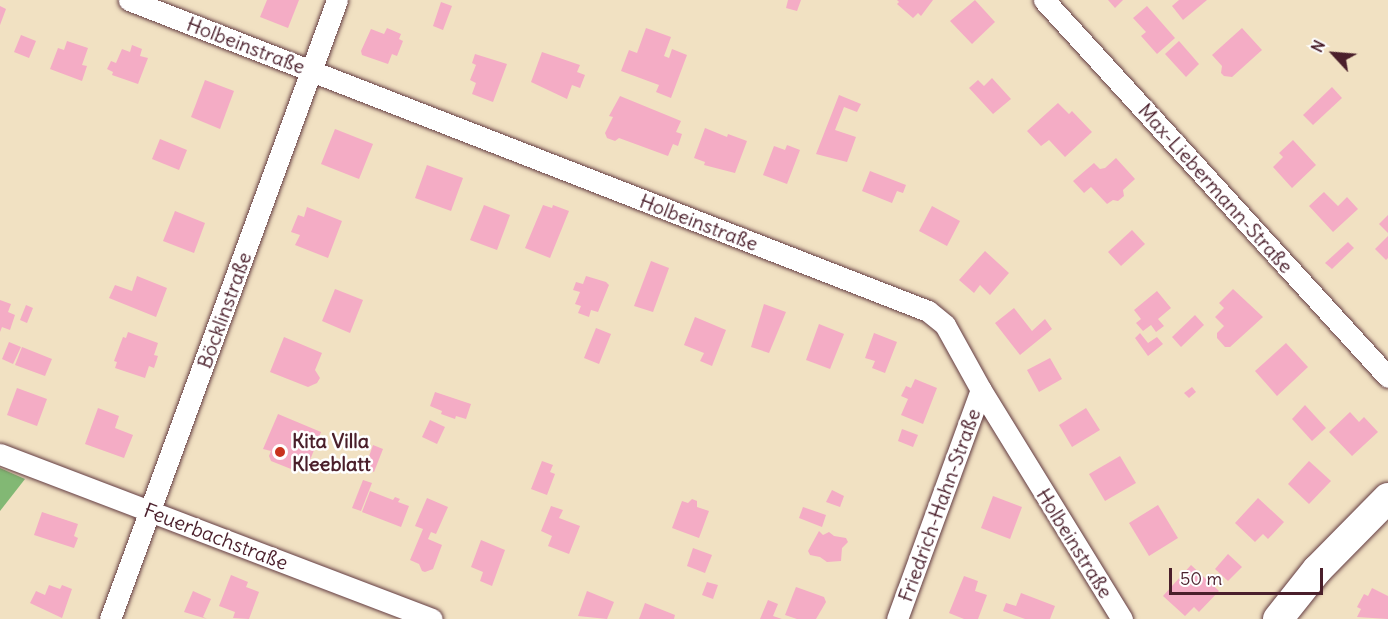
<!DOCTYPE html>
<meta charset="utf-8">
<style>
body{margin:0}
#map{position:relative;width:1388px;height:619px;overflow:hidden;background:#f1e1c2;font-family:Delius,sans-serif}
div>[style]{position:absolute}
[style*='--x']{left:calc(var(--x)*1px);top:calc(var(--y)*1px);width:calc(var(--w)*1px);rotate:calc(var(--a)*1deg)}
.forest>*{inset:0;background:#82b874}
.building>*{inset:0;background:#f4acc5}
.roads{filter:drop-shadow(0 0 2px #633c42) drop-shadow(0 0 2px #633c42)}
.street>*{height:21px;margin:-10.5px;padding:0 10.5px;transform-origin:10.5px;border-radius:10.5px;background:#fff}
.secondary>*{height:30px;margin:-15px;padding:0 15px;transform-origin:15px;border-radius:15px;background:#fff}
.dots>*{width:16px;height:16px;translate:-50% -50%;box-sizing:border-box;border:3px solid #fff;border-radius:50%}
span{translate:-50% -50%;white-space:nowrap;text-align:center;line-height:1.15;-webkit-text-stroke:5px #fff;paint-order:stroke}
.street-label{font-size:20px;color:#4a1f2b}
.poi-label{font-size:20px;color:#4a1f2b;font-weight:700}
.left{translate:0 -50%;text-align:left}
.north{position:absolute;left:1304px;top:24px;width:60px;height:60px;-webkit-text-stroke:4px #fff;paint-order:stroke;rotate:296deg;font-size:16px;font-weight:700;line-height:24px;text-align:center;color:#4a1f2b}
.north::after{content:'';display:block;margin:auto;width:21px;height:27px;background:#4a1f2b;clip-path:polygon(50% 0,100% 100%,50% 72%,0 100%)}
.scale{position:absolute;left:1169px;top:568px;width:154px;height:27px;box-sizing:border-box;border:3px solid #4a1f2b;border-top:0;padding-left:8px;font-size:18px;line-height:21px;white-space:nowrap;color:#4a1f2b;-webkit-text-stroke:4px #fff;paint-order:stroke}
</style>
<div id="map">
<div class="forest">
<i style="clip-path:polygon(0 468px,25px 479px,0 511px)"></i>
</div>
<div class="building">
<i style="clip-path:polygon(267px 0,299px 0,288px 28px,260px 17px)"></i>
<i style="clip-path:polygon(788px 0,801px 0,797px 11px,786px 8px)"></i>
<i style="clip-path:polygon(897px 0,933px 0,921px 16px,918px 13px,913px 18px,897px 4px,899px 2px)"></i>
<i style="clip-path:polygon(975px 0,995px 22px,972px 44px,950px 21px)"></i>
<i style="clip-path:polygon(1108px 0,1123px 0,1115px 8px)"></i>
<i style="clip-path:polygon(1179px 0,1207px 0,1183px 20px,1172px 6px)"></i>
<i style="clip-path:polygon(441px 2px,452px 6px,443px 30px,433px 26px)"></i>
<i style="clip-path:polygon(0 6px,6px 9px,0 25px)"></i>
<i style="clip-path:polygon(1147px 6px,1175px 38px,1157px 54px,1141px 36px,1146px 32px,1133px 18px)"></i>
<i style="clip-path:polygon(387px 28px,401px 34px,399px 39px,403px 41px,397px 56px,392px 54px,388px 64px,362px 55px,361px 51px,371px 29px,384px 34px)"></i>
<i style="clip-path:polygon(646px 28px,671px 37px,664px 56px,669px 58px,672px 49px,687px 55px,671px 98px,656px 92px,659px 85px,621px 71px,629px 50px,637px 53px)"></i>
<i style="clip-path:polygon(1242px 28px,1262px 50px,1232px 77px,1224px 76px,1221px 73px,1222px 66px,1212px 55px)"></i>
<i style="clip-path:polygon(21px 35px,36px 41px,29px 58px,14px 52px)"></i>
<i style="clip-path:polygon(67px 41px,88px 48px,82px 65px,87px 66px,82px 81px,50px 69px,58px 48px,64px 50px)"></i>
<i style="clip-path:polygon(1179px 41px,1199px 64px,1186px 77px,1165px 54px)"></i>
<i style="clip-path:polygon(132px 45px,142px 49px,140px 56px,148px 58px,138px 84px,112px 75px,113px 72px,107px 69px,111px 61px,116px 63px,122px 49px,130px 52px)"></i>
<i style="clip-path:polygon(542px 52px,580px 65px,577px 72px,585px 75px,580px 88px,572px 85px,567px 99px,531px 82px)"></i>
<i style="clip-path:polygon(475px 54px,507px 64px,493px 102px,472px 94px,476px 83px,470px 80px,476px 65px,472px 63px)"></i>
<i style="clip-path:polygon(992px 78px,1011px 99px,993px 114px,969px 88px,978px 80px,984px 86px)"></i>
<i style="clip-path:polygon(205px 80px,234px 91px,220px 129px,191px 117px)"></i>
<i style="clip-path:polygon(1332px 87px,1342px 98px,1313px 125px,1303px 115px)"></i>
<i style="clip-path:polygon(839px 95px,861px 104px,857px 112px,844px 107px,835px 130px,856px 137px,847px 162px,816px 154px)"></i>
<i style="clip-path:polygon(620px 96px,681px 121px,676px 132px,682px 134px,678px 146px,673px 144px,668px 156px,619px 138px,615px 141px,607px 138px,605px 133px,613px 117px,609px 116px)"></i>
<i style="clip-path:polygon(1058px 103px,1069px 114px,1072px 111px,1092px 132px,1065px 157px,1049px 140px,1041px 146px,1027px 131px)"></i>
<i style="clip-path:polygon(705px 128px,727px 137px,728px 134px,747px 141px,735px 173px,704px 165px,705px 162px,694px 158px)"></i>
<i style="clip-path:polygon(335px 129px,373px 144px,359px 179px,321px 164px)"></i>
<i style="clip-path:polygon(160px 139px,187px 150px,179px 170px,152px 159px)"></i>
<i style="clip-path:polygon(1293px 140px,1316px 165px,1292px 188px,1273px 167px,1283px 157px,1279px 153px)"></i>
<i style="clip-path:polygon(787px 145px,800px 150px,787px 184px,763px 175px,774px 146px,785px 150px)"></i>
<i style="clip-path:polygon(1116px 158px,1135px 179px,1123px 190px,1124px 196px,1118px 201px,1113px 200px,1107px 204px,1091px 187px,1084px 193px,1073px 181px,1094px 163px,1100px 169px,1105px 168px)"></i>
<i style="clip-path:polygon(427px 165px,463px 178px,451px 211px,415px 198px)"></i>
<i style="clip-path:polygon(870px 171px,906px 185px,903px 193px,897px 191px,892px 203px,862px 191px)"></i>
<i style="clip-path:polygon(1324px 192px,1338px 206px,1347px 197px,1358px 209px,1333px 232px,1309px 206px)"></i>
<i style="clip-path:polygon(484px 205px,510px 215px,497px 250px,470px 240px)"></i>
<i style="clip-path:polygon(543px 205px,552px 208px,553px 205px,569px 211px,550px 258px,525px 248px)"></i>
<i style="clip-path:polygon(932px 206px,960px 221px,947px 246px,919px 231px)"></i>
<i style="clip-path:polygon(307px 207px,342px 221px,328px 258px,295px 245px,300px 235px,291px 232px,298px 215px,304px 217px)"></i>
<i style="clip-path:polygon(175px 211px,205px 223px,194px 253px,163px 241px)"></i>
<i style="clip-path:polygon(1388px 215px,1388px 233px,1379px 224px)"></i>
<i style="clip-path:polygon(1132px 230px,1145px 244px,1121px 266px,1108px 252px)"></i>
<i style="clip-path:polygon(1388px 236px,1388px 258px,1386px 260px,1375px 249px)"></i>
<i style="clip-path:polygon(1348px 242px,1354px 248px,1332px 269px,1325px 263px)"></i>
<i style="clip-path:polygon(985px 251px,1009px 273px,990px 295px,980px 285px,974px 293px,959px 280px)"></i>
<i style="clip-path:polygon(651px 261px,669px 268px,653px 312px,634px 306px)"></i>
<i style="clip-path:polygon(137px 276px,167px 288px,156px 317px,109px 298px,115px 285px,132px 291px)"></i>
<i style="clip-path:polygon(586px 276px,606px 282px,609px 285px,598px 312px,591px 310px,589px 317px,578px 313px,581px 306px,575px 304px,580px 292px,573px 290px,576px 282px,583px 284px)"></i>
<i style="clip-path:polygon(335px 289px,363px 300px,350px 333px,322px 321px)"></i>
<i style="clip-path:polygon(1233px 289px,1263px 317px,1230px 347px,1225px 347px,1217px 338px,1217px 333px,1224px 326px,1215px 317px,1224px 308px,1219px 303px)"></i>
<i style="clip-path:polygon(1157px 291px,1171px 308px,1158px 319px,1164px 326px,1156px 332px,1151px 325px,1143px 331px,1136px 323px,1141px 319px,1134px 310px)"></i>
<i style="clip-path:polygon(0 300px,11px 304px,8px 312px,15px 315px,10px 330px,2px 327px,0 332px)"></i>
<i style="clip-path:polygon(764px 304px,786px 312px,769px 353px,751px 347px)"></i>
<i style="clip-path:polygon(26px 305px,33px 308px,27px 323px,20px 320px)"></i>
<i style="clip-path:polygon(1014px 308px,1032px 331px,1045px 319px,1052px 329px,1020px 355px,995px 323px)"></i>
<i style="clip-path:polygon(1195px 315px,1204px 325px,1181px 347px,1172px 337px)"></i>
<i style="clip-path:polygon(695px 317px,726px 330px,712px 366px,700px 361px,704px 353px,684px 345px)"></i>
<i style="clip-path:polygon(819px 324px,844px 334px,830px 369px,806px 360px)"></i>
<i style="clip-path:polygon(596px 328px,611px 334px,599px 364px,584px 358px)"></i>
<i style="clip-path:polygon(128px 332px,158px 343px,154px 355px,158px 356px,154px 368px,149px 366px,145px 378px,115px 368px,117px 362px,114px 361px,123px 337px,126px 338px)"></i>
<i style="clip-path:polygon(874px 333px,897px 342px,885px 373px,872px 368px,875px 361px,865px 358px)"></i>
<i style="clip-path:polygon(1140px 333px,1148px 343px,1157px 337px,1163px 344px,1148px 356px,1135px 338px)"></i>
<i style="clip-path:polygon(284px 337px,322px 353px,315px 370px,320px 378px,317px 383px,308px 387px,270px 372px)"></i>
<i style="clip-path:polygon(9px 342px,21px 347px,13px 364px,2px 359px)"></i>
<i style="clip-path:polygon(1286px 343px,1308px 367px,1277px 396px,1255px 371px)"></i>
<i style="clip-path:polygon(22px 347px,52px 359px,45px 376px,15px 365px)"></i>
<i style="clip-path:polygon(1050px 358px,1062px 379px,1039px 392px,1027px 370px)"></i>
<i style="clip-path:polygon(915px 379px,937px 388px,923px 424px,901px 415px,908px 399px,901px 396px,906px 386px,911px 388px)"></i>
<i style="clip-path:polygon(1192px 387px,1196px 392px,1189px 398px,1184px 393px)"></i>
<i style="clip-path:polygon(17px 388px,47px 399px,37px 426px,7px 415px)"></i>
<i style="clip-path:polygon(435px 392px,471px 404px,466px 419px,456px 416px,455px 419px,441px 414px,442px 411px,430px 406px)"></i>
<i style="clip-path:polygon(1305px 405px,1326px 428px,1312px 441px,1292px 419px)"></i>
<i style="clip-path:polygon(98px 408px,119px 416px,115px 428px,133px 435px,124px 458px,85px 444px)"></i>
<i style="clip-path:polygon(1086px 408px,1100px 430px,1072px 447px,1059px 425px)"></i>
<i style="clip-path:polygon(1350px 412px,1359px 422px,1364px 417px,1378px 432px,1352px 456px,1329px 432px)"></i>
<i style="clip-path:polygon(278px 414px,321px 432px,307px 468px,294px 463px,291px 469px,271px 461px,269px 456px,271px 451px,263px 449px)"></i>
<i style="clip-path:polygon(430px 420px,445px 427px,437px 444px,422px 437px)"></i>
<i style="clip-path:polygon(902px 429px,918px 435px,913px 447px,898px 441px)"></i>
<i style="clip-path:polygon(373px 445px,383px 449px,374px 472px,365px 468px)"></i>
<i style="clip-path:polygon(1120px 456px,1136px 483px,1105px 501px,1089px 474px)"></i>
<i style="clip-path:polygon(542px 461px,553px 465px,550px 472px,555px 474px,547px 495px,531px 489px)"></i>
<i style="clip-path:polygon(1309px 461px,1331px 481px,1309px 504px,1288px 484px)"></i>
<i style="clip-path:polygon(363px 480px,372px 483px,361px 511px,352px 508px)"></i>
<i style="clip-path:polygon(832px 490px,844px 496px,840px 507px,826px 502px)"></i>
<i style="clip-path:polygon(370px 491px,393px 500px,395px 497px,400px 499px,398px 502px,409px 506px,401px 527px,362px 512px)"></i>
<i style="clip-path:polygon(993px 496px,1022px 507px,1010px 539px,981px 528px)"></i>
<i style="clip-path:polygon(427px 498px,448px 507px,436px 534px,431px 532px,428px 539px,442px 545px,433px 569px,425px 572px,422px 571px,419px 564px,410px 560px,423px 529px,415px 526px)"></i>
<i style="clip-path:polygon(1258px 498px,1284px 522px,1268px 539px,1263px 534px,1255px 542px,1235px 523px)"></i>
<i style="clip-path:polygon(692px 499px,697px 501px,697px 507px,709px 511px,699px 538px,672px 528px,682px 501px,688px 503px)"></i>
<i style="clip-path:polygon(1158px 505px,1178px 538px,1149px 556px,1129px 523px)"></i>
<i style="clip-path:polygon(551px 506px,563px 510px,559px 518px,580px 526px,569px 554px,548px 546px,552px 536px,541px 531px)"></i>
<i style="clip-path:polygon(803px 507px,826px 515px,822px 527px,799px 518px)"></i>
<i style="clip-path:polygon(42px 512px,78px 524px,74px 536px,78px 538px,74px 548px,34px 535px)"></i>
<i style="clip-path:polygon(819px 531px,823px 535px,829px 532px,834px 536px,846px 538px,848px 542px,842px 548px,841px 561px,827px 562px,820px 557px,810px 555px,808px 551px)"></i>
<i style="clip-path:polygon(481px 540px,505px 550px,492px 586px,480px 581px,483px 572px,471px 567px)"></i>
<i style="clip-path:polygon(693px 548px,712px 555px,705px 573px,687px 566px)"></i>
<i style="clip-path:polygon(1228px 554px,1242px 567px,1228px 581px,1215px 569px)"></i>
<i style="clip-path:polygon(1191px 565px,1219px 591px,1199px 612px,1194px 607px,1185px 616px,1163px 596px)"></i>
<i style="clip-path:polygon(231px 575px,248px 582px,246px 587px,259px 592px,249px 619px,233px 618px,235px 612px,219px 606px)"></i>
<i style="clip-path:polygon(964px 576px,978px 581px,975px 591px,987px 595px,978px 619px,964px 619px,949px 613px)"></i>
<i style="clip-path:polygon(707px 582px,718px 585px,713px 599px,702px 595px)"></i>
<i style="clip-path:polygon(49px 585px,60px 589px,62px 585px,72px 589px,62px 618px,30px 603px,36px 591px,45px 595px)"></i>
<i style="clip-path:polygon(796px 587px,824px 597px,826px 602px,816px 619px,797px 619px,785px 615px)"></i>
<i style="clip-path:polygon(1372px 588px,1388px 596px,1388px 619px,1357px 617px,1361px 609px,1357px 607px,1364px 594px,1368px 596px)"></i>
<i style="clip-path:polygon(193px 591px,211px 599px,203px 617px,207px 619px,184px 612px)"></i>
<i style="clip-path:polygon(587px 591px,614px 602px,607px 619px,578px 616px)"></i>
<i style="clip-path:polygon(1021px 593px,1055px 606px,1050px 619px,1025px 619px,1003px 611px,1006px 603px,1016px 606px)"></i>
<i style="clip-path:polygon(768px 600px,778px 604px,773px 616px,782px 619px,760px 619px)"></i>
<i style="clip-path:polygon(645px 603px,675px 615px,674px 619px,639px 619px)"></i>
</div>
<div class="roads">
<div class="street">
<i style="--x:129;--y:0;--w:857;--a:21.27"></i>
<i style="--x:928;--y:311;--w:22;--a:39"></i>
<i style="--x:945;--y:325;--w:74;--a:61"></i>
<i style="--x:981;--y:390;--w:269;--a:58.4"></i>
<i style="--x:1044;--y:0;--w:510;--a:47.62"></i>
<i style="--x:0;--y:454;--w:462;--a:20.9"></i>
<i style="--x:110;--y:619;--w:659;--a:-69.86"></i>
<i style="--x:897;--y:619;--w:244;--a:-69.9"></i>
</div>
<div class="secondary">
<i style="--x:1278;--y:619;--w:63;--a:-51.5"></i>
<i style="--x:1317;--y:570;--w:101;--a:-45.4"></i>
</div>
</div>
<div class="dots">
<i style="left:280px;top:452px;background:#c8321e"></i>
</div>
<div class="street-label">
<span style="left:246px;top:45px;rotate:21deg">Holbeinstraße</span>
<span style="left:1216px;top:188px;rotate:48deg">Max-Liebermann-Straße</span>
<span style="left:699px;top:222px;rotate:21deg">Holbeinstraße</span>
<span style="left:224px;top:310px;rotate:-70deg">Böcklinstraße</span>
<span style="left:939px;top:505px;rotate:-70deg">Friedrich-Hahn-Straße</span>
<span style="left:216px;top:536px;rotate:21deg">Feuerbachstraße</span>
<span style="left:1075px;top:543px;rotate:58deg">Holbeinstraße</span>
</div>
<div class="poi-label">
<span class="left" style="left:292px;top:452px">Kita Villa<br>Kleeblatt</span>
</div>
<div class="north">N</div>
<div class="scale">50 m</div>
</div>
